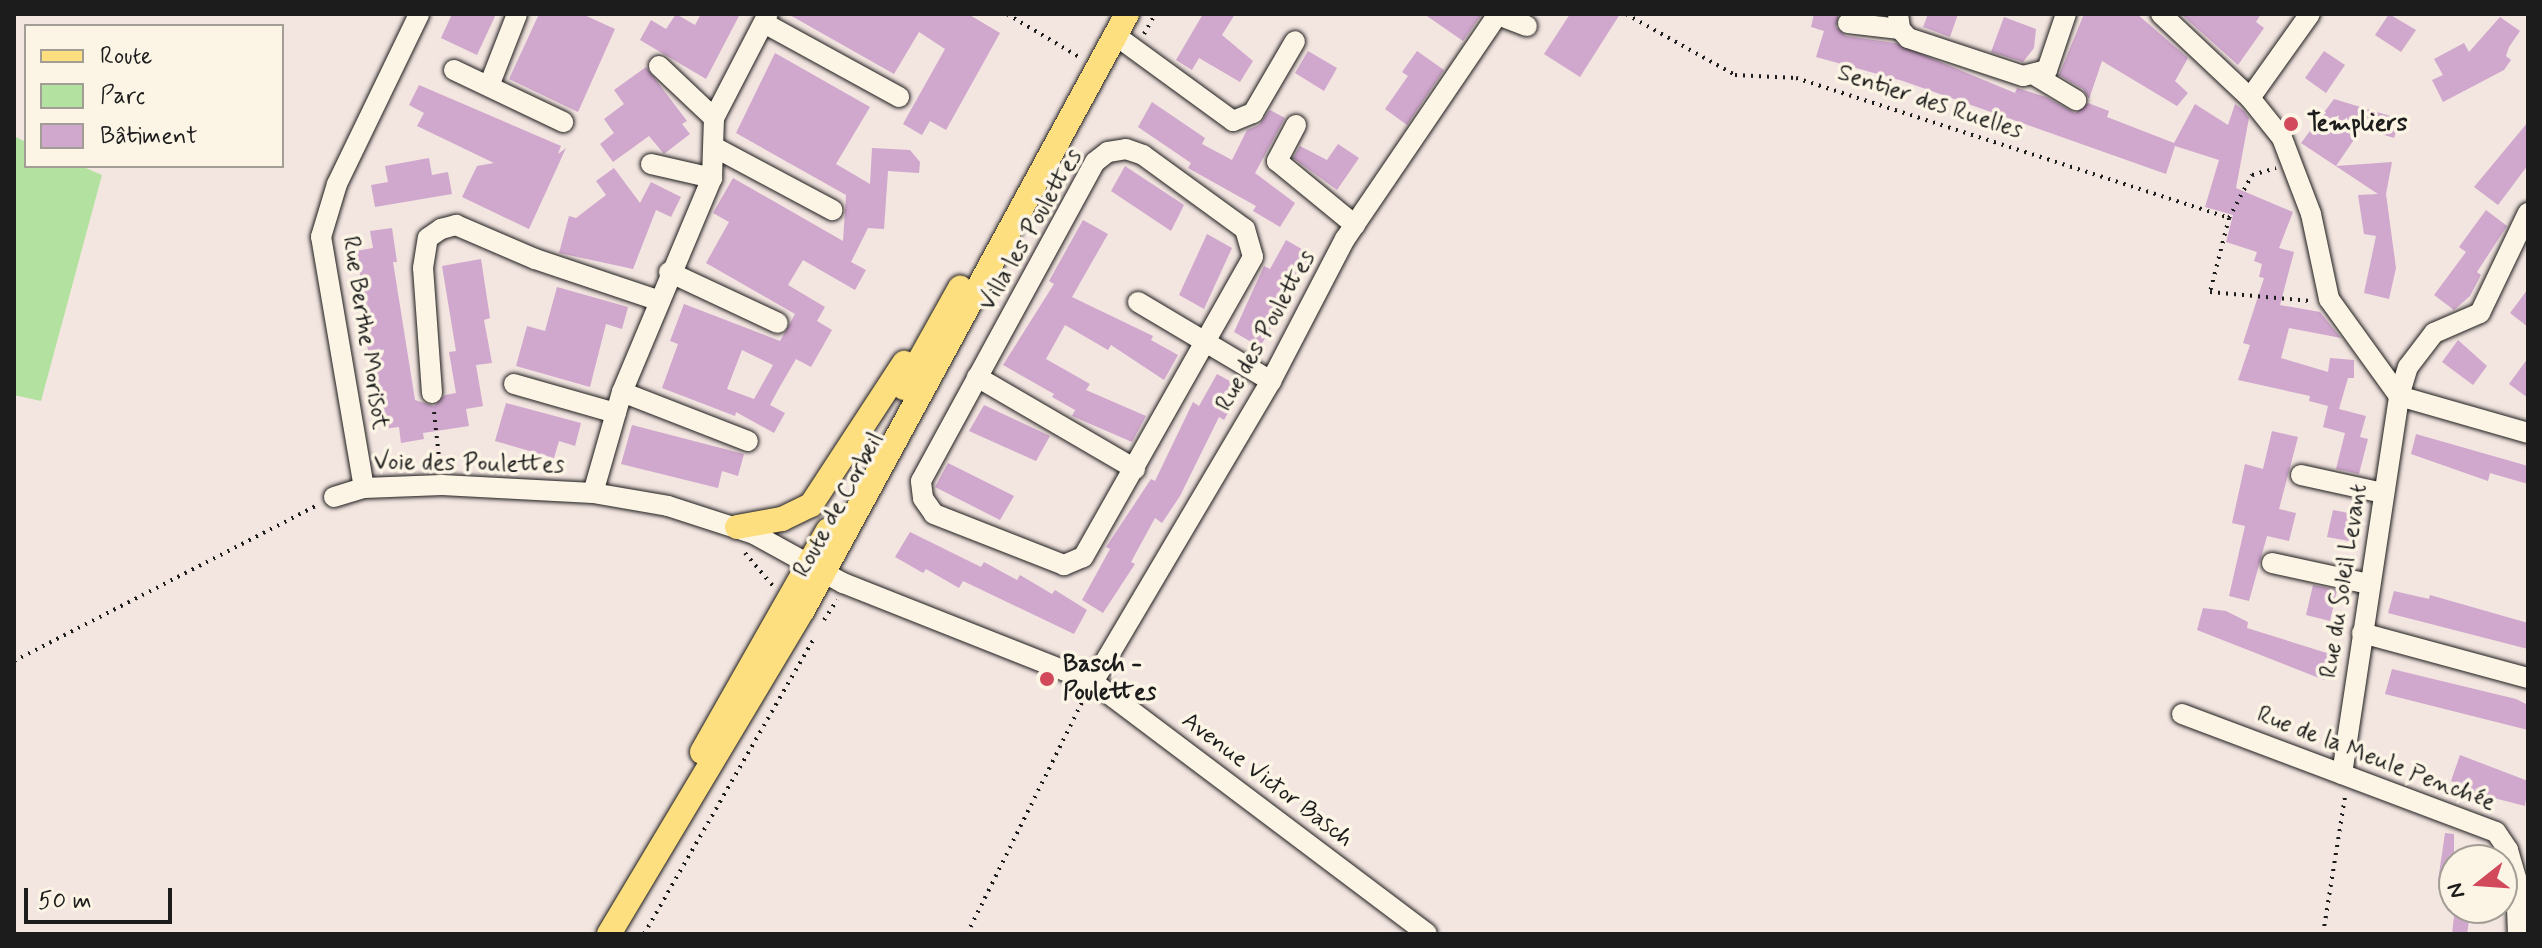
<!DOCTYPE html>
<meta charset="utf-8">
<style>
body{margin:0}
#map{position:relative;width:2542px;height:948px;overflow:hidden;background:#f3e5e0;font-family:Mynerve,sans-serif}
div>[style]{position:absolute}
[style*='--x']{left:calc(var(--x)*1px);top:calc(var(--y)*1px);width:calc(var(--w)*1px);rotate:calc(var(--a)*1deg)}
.green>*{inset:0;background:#b3e19f}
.building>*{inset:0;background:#d0a7cd}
.path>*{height:4px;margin-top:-2px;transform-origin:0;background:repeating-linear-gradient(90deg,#1c1c1c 0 2px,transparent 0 8px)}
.roads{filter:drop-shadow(0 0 2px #1c1c1c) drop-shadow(0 0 2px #1c1c1c)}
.minor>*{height:20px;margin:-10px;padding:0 10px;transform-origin:10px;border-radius:10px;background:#fcf5e5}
.major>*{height:24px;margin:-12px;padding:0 12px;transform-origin:12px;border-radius:12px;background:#fedf80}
.dots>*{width:22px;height:22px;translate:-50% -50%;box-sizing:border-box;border:4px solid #fcf5e5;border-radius:50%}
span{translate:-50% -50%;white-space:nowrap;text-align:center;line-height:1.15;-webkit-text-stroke:7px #fcf5e5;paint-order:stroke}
.street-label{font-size:24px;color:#1c1c1c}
.poi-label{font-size:24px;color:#1c1c1c;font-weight:700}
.left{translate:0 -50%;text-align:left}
.frame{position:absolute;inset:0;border:16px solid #1c1c1c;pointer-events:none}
.legend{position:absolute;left:24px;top:24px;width:260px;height:144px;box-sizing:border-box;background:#fcf5e5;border:2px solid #a29e95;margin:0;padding:10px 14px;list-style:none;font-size:24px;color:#1c1c1c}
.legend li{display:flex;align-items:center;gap:16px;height:40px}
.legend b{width:40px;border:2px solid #a29e95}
.north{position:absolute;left:2438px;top:844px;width:80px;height:80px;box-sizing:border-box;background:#fcf5e5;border:2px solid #a29e95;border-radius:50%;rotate:253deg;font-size:22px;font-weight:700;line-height:32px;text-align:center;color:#1c1c1c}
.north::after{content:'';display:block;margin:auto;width:28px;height:36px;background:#d1495b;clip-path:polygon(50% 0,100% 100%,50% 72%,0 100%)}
.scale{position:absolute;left:24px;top:888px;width:148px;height:36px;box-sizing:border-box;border:4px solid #1c1c1c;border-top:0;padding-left:10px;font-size:24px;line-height:28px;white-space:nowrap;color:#1c1c1c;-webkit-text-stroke:6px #fcf5e5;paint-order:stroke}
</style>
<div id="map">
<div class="green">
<i style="clip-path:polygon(14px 136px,26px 142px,26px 166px,81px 166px,102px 175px,41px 401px,14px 395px)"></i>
</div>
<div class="building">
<i style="clip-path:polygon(452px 14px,496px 14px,477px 55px,441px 38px)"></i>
<i style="clip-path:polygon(539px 14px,582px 14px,615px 29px,578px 112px,509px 79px)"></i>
<i style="clip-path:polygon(676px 14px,695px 25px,701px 14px,740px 14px,706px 79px,640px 40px,651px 20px,666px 29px)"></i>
<i style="clip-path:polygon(788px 14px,968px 14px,1000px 33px,946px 130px,930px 121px,922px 135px,903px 124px,945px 49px,919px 32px,894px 74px)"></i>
<i style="clip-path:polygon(1203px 14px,1235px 14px,1222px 35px,1253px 61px,1240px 82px,1199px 58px,1192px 70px,1176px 60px)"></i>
<i style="clip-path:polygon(1424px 14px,1482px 14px,1463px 41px)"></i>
<i style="clip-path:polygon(1570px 14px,1620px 14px,1580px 77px,1544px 54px)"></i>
<i style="clip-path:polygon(1814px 14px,1839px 14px,1836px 27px,1846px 36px,1895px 43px,2015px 93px,2017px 88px,2046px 97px,2075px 113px,2088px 103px,2109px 111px,2107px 117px,2174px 143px,2195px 104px,2228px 125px,2235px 104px,2244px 111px,2249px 118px,2236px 188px,2293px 212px,2279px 248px,2294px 252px,2280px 305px,2320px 312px,2341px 338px,2289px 328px,2281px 358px,2328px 372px,2330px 358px,2354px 360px,2354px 378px,2348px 378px,2339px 409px,2366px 416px,2360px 437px,2368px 439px,2359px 474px,2336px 469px,2345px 433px,2323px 427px,2328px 406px,2309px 401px,2310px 396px,2238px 380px,2250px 345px,2243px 343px,2264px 278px,2259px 277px,2262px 264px,2254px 261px,2257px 252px,2226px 242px,2233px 215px,2205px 207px,2219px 160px,2175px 146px,2166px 174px,1903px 81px,1816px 57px,1824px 31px,1811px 27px)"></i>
<i style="clip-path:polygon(1928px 14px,1958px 14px,1950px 37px,1923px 27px)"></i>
<i style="clip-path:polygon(2084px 14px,2137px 14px,2188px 58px,2175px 81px,2188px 93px,2177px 106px,2102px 61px,2089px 99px,2083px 89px,2059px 75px)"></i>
<i style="clip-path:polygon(2181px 14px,2261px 14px,2256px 22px,2264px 28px,2238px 65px)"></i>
<i style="clip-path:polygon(2389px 14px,2416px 30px,2401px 52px,2375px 35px)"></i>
<i style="clip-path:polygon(2004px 17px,2036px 29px,2034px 48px,2023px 62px,1991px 52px)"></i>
<i style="clip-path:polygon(2500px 17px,2520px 31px,2509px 47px,2506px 56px,2511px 60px,2504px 70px,2443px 102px,2432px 80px,2443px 75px,2434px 59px,2464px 43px,2469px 52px)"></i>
<i style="clip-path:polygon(1308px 51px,1337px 68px,1324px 91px,1295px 73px)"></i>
<i style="clip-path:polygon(1417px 51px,1444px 70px,1407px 125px,1385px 109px,1408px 76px,1402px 72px)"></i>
<i style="clip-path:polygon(2324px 51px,2345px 65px,2326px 93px,2305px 78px)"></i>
<i style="clip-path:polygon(evenodd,775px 53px,870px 107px,836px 164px,870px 184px,872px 148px,910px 150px,920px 162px,919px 173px,888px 171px,884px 229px,868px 228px,851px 262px,866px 270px,855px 290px,803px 260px,788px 285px,825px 307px,817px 321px,832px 330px,811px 367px,796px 359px,778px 390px,770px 405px,785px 413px,774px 433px,736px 412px,735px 416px,662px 388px,678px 344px,670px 341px,684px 304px,780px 341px,795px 314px,706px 263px,729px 222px,713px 213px,733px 178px,843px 241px,846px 195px,736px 133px,775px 53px,742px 350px,773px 365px,754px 399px,727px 389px,742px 350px)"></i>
<i style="clip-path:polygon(646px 67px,687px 121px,682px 124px,690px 134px,664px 154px,649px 136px,613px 162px,600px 144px,614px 133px,604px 119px,624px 104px,614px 90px)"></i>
<i style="clip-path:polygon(419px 85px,561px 146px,558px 154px,566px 148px,529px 229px,462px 197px,477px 166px,494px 163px,417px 126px,424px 113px,409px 105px)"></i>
<i style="clip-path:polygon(2334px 99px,2400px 119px,2394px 138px,2362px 128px,2336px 166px,2392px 162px,2386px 194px,2396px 268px,2389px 299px,2364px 293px,2376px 236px,2364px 234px,2358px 195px,2378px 194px,2301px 143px)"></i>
<i style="clip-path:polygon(1152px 102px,1205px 138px,1202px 144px,1232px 160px,1247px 130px,1259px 125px,1270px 110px,1285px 118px,1255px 173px,1295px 203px,1280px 227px,1253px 211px,1256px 206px,1188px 168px,1191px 163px,1138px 127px)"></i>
<i style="clip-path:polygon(2528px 122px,2528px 165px,2498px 205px,2474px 187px)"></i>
<i style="clip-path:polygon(1338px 144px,1359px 158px,1337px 190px,1293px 158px,1300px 146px,1327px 160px)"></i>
<i style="clip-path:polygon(429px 158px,432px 175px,448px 172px,452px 194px,375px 207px,371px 185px,388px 182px,385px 166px)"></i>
<i style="clip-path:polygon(1125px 166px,1184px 205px,1171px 231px,1111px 191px)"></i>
<i style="clip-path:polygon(614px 168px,640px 203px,651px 182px,681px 197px,671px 217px,656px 210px,633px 269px,559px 253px,569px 216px,576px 218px,606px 195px,596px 181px)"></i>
<i style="clip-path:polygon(2486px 210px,2507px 226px,2477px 272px,2481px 275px,2470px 296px,2454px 310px,2434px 295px,2466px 252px,2459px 247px)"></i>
<i style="clip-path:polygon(1083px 220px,1108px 234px,1072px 297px,1153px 336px,1151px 340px,1178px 355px,1164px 380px,1111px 345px,1108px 350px,1065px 325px,1046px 359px,1090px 384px,1086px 390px,1146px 416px,1132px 442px,1072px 416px,1075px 410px,1052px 397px,1054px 394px,1003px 365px,1054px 284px,1049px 281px)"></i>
<i style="clip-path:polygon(392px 228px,397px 262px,393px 262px,415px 400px,434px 406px,445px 395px,456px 393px,449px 352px,456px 351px,442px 266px,481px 259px,490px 318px,484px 320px,492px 363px,476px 365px,483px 406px,466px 409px,469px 426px,423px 433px,424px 439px,401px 443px,399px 427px,382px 429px,358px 294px,363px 293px,356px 251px,373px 248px,370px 231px)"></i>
<i style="clip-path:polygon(1207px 234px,1232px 248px,1204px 309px,1179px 295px)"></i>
<i style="clip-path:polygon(1286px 240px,1312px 255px,1272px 314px,1277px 317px,1260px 347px,1234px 332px,1264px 266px,1270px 269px)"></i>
<i style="clip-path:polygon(557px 287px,628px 307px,622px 329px,606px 324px,590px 387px,516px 366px,527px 326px,545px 331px)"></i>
<i style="clip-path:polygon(2528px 289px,2528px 327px,2510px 313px)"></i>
<i style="clip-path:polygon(2458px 340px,2487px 366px,2473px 385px,2442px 362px)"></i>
<i style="clip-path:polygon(2528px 358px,2528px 398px,2509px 384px)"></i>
<i style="clip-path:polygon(1217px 374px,1242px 388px,1224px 420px,1219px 417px,1180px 496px,1162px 523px,1155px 518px,1131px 562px,1135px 564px,1103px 613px,1082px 600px,1110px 549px,1106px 547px,1151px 479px,1155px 481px,1193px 402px,1199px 406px)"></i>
<i style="clip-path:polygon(506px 403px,581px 423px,575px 446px,559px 441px,554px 458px,495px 441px)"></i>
<i style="clip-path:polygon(984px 405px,1050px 436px,1036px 461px,969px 431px)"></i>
<i style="clip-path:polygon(632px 425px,744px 454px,738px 476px,722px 471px,718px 488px,621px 464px)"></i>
<i style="clip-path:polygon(2272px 431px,2298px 437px,2279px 509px,2296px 513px,2289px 541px,2267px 536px,2249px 601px,2229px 596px,2245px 526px,2232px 523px,2245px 464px,2263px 469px)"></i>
<i style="clip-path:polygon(2416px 434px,2528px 466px,2528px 484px,2490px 473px,2488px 481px,2411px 454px)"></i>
<i style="clip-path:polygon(948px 463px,1014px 496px,1000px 520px,935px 487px)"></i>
<i style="clip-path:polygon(2333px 510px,2354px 514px,2349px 541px,2327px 537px)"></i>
<i style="clip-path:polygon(910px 532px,981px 567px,984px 562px,1017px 580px,1020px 575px,1052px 594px,1055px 590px,1087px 610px,1074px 634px,963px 581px,959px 588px,926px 569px,923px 573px,895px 557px)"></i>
<i style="clip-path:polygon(2313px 585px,2337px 590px,2330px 621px,2306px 615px)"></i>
<i style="clip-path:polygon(2394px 591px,2429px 599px,2430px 595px,2528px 623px,2528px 649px,2388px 613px)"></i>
<i style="clip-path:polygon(2203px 608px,2226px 611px,2248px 622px,2247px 628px,2333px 655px,2324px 680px,2197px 630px)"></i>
<i style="clip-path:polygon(2392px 669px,2516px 699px,2528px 705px,2528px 730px,2385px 694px)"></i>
<i style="clip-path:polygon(2460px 755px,2528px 781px,2525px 806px,2463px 790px,2465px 786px,2451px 781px)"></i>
<i style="clip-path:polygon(2445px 833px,2454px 834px,2454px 883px,2438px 881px)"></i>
<i style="clip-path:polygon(2455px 908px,2471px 908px,2467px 934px,2452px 934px)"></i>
</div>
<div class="path">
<i style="--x:1007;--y:14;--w:86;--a:30.7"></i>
<i style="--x:1626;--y:14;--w:125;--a:29.2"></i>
<i style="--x:1735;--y:75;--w:61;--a:2.8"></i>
<i style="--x:1796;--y:78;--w:455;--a:17.9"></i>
<i style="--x:2229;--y:218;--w:49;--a:-61.9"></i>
<i style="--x:2252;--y:175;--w:25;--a:-16"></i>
<i style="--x:1144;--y:34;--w:23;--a:-61"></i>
<i style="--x:2229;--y:218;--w:76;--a:104.4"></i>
<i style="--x:2210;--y:292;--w:101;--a:5.1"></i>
<i style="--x:434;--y:412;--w:54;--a:83.7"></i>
<i style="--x:745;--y:553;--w:43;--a:49.7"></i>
<i style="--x:824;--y:620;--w:24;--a:-57"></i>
<i style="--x:14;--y:661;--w:342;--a:-27.2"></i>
<i style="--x:644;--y:934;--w:341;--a:-60.1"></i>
<i style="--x:967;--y:934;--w:263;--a:-63.6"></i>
<i style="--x:2323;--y:934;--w:140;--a:-80.9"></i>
</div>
<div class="roads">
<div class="minor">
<i style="--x:1898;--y:14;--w:15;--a:82"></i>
<i style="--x:1900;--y:29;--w:12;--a:48"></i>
<i style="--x:1908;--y:38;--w:121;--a:18.3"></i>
<i style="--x:2023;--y:76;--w:25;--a:-14"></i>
<i style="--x:2047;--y:70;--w:59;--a:-71.3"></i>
<i style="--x:2161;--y:14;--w:122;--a:43.3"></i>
<i style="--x:2250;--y:98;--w:51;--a:51.3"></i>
<i style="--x:2282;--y:138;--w:81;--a:69.1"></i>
<i style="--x:2311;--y:214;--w:87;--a:78"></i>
<i style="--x:2329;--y:299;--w:120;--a:54.2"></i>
<i style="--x:2399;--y:396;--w:134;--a:16"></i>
<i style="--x:1498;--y:15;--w:31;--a:21"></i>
<i style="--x:764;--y:23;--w:154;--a:28.7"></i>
<i style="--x:1848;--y:23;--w:52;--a:6.6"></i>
<i style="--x:1115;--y:35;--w:146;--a:36.1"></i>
<i style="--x:1233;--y:121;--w:22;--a:-22"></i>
<i style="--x:1253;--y:113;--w:83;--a:-59.7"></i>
<i style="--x:659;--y:66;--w:76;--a:43.4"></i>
<i style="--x:454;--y:70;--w:121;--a:25.5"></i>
<i style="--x:2036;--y:76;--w:47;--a:31"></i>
<i style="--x:489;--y:86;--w:77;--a:-68.7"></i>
<i style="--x:2250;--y:98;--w:103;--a:-54.5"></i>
<i style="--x:1296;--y:125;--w:41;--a:117.8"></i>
<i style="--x:1277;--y:161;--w:101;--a:39.4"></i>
<i style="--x:716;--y:148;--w:132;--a:28.1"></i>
<i style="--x:1126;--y:149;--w:18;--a:19"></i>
<i style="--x:1143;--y:155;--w:126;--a:36"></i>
<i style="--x:1245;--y:229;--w:29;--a:74"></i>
<i style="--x:1253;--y:257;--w:345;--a:119.5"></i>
<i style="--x:1083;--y:557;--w:21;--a:157"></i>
<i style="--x:1064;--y:565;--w:140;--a:-158.6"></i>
<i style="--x:934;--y:514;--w:19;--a:-125"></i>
<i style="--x:923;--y:498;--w:17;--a:-97"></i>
<i style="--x:921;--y:481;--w:363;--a:-61.4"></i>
<i style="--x:1095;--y:162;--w:16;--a:-38"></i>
<i style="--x:1108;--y:152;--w:18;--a:-9"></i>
<i style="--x:651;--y:164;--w:63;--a:12.9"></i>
<i style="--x:669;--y:272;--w:120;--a:25.1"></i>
<i style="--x:1138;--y:302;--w:155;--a:30.7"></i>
<i style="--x:977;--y:377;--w:183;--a:30.2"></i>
<i style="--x:514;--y:384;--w:106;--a:15.9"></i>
<i style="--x:622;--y:392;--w:135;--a:21.3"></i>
<i style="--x:432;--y:393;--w:125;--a:-94.1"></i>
<i style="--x:423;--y:268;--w:30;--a:-81"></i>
<i style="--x:428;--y:238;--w:16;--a:-35"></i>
<i style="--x:441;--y:229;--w:16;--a:-15"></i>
<i style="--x:456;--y:225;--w:86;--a:23.3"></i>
<i style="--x:535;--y:259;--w:129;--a:18.6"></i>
<i style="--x:2301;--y:475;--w:84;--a:12.4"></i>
<i style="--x:364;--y:488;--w:255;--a:-99.7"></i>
<i style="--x:321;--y:237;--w:55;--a:-73.2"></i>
<i style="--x:337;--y:184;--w:189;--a:-64.2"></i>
<i style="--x:593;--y:493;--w:105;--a:-74"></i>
<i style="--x:622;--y:392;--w:232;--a:-67.2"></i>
<i style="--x:712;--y:178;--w:60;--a:-88.1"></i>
<i style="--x:714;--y:118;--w:117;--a:-62.6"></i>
<i style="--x:334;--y:497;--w:31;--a:-17"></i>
<i style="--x:364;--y:488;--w:78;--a:-2.2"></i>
<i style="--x:442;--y:485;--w:151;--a:3"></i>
<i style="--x:593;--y:493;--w:76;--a:9.8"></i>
<i style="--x:668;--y:506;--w:90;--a:18"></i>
<i style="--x:754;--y:534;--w:102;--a:28.8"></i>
<i style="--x:843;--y:583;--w:269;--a:21.6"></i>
<i style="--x:1093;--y:682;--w:418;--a:37"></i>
<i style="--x:2272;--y:563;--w:99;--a:12.2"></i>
<i style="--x:2362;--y:633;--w:172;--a:15.2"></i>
<i style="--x:1093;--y:682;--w:350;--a:-59.4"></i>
<i style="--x:1271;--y:381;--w:160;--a:-62.5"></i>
<i style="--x:1345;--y:239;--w:272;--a:-55.8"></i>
<i style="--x:2182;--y:714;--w:335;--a:20.6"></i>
<i style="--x:2496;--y:832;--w:22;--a:56"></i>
<i style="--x:2508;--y:850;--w:29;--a:74"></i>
<i style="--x:2516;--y:878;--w:56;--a:88"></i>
<i style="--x:2342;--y:774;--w:382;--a:-81.4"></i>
<i style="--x:2399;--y:396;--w:30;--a:-73"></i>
<i style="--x:2408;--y:367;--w:43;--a:-52.6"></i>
<i style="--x:2434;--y:333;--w:50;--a:-23.5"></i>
<i style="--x:2480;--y:313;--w:111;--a:-64.4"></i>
</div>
<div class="major">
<i style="--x:904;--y:388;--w:115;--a:-60.8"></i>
<i style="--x:737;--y:527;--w:46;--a:-10.1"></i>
<i style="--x:782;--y:519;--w:32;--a:-26"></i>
<i style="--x:811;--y:505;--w:170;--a:-56.8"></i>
<i style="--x:702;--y:752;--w:255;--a:-60.4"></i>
<i style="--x:609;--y:934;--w:378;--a:-59.1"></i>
<i style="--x:803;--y:610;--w:678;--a:-61.47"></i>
</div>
</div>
<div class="dots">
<i style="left:2291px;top:124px;background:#d1495b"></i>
<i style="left:1047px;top:679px;background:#d1495b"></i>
</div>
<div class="street-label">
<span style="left:1930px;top:102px;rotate:18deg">Sentier des Ruelles</span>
<span style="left:1031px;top:230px;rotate:-60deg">Villa les Poulettes</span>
<span style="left:1266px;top:331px;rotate:-61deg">Rue des Poulettes</span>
<span style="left:365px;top:333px;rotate:81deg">Rue Berthe Morisot</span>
<span style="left:469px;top:464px;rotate:1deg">Voie des Poulettes</span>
<span style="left:839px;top:505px;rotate:-61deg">Route de Corbeil</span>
<span style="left:2344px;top:581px;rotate:-81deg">Rue du Soleil Levant</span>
<span style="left:2376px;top:759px;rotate:21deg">Rue de la Meule Penchée</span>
<span style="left:1267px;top:780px;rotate:37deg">Avenue Victor Basch</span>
</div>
<div class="poi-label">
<span class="left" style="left:2307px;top:124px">Templiers</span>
<span class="left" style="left:1063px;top:679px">Basch -<br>Poulettes</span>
</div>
<div class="frame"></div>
<ul class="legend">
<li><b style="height:10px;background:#fedf80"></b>Route</li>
<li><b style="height:22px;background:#b3e19f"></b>Parc</li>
<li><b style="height:22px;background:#d0a7cd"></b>Bâtiment</li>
</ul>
<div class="north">N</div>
<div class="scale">50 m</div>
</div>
